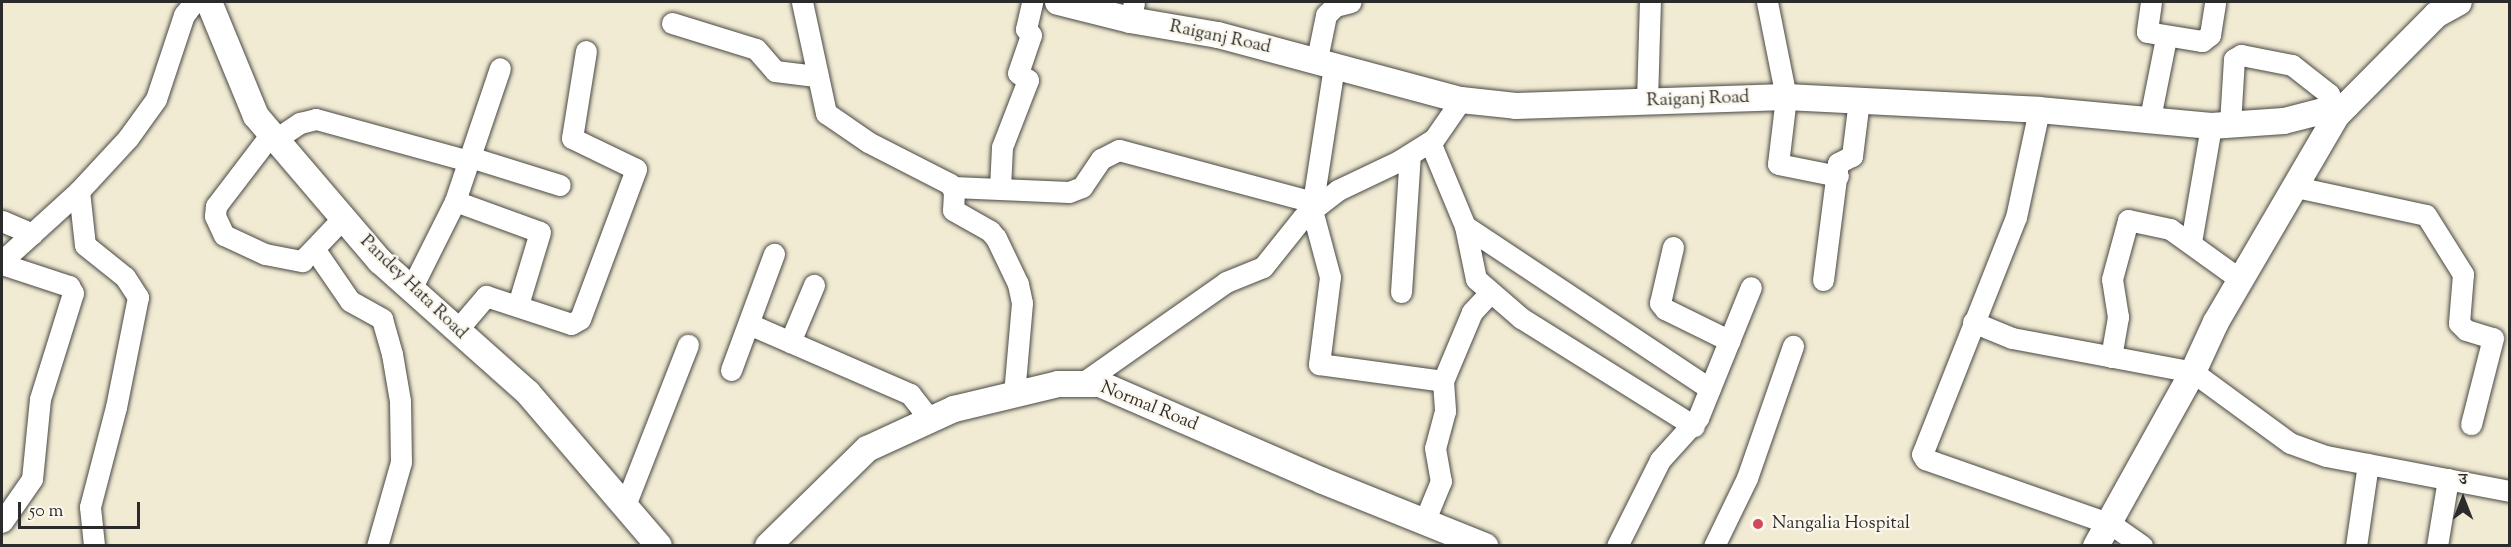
<!DOCTYPE html>
<meta charset="utf-8">
<style>
body{margin:0}
#map{position:relative;width:2511px;height:547px;overflow:hidden;background:#f1ebd3;font-family:"Sorts Mill Goudy","Noto Serif Devanagari",serif}
div>[style]{position:absolute}
[style*='--x']{left:calc(var(--x)*1px);top:calc(var(--y)*1px);width:calc(var(--w)*1px);rotate:calc(var(--a)*1deg)}
.roads{filter:drop-shadow(0 0 2px #494844) drop-shadow(0 0 2px #494844)}
.minor>*{height:21px;margin:-10.5px;padding:0 10.5px;transform-origin:10.5px;border-radius:10.5px;background:#fff}
.major>*{height:26px;margin:-13px;padding:0 13px;transform-origin:13px;border-radius:13px;background:#fff}
.dots>*{width:16px;height:16px;translate:-50% -50%;box-sizing:border-box;border:3px solid #fbf7ec;border-radius:50%}
span{translate:-50% -50%;white-space:nowrap;text-align:center;line-height:1.15;-webkit-text-stroke:4.5px #fbf7ec;paint-order:stroke}
.street-label{font-size:18px;color:#2b2b2b}
.poi-label{font-size:18px;color:#2b2b2b}
.left{translate:0 -50%;text-align:left}
.frame{position:absolute;inset:0;border:3px solid #2b2b2b;pointer-events:none}
.north{position:absolute;left:2433px;top:469px;width:60px;height:60px;-webkit-text-stroke:4px #fbf7ec;paint-order:stroke;rotate:0deg;font-size:16px;font-weight:700;line-height:24px;text-align:center;color:#2b2b2b}
.north::after{content:'';display:block;margin:auto;width:21px;height:27px;background:#2b2b2b;clip-path:polygon(50% 0,100% 100%,50% 72%,0 100%)}
.scale{position:absolute;left:18px;top:502px;width:122px;height:27px;box-sizing:border-box;border:3px solid #2b2b2b;border-top:0;padding-left:8px;font-size:18px;line-height:21px;white-space:nowrap;color:#2b2b2b;-webkit-text-stroke:4px #fbf7ec;paint-order:stroke}
</style>
<div id="map">
<div class="roads">
<div class="minor">
<i style="--x:802;--y:2;--w:114;--a:77.8"></i>
<i style="--x:826;--y:113;--w:51;--a:34.6"></i>
<i style="--x:868;--y:142;--w:92;--a:27.1"></i>
<i style="--x:950;--y:184;--w:9;--a:63"></i>
<i style="--x:954;--y:192;--w:18;--a:93"></i>
<i style="--x:953;--y:210;--w:43;--a:29.6"></i>
<i style="--x:990;--y:231;--w:9;--a:49"></i>
<i style="--x:996;--y:238;--w:51;--a:64.4"></i>
<i style="--x:1018;--y:284;--w:19;--a:78"></i>
<i style="--x:1022;--y:303;--w:92;--a:95"></i>
<i style="--x:1767;--y:2;--w:97;--a:78.7"></i>
<i style="--x:1786;--y:97;--w:67;--a:96.8"></i>
<i style="--x:1778;--y:164;--w:61;--a:11.3"></i>
<i style="--x:2151;--y:2;--w:30;--a:98"></i>
<i style="--x:2147;--y:32;--w:56;--a:9.3"></i>
<i style="--x:2202;--y:41;--w:10;--a:-37"></i>
<i style="--x:2210;--y:35;--w:33;--a:-81"></i>
<i style="--x:1130;--y:20;--w:18;--a:-77"></i>
<i style="--x:672;--y:23;--w:88;--a:17.2"></i>
<i style="--x:756;--y:49;--w:29;--a:49"></i>
<i style="--x:775;--y:71;--w:41;--a:7"></i>
<i style="--x:1317;--y:59;--w:45;--a:-78.4"></i>
<i style="--x:1326;--y:15;--w:13;--a:-45"></i>
<i style="--x:1335;--y:6;--w:16;--a:-14"></i>
<i style="--x:1647;--y:101;--w:99;--a:-88.3"></i>
<i style="--x:2039;--y:110;--w:109;--a:102.1"></i>
<i style="--x:2016;--y:217;--w:255;--a:111.6"></i>
<i style="--x:1922;--y:454;--w:6;--a:59"></i>
<i style="--x:1925;--y:459;--w:197;--a:19.3"></i>
<i style="--x:2111;--y:524;--w:38;--a:35"></i>
<i style="--x:2150;--y:118;--w:82;--a:-78.7"></i>
<i style="--x:2230;--y:124;--w:65;--a:-86.5"></i>
<i style="--x:2234;--y:59;--w:8;--a:-30"></i>
<i style="--x:2241;--y:55;--w:52;--a:11.1"></i>
<i style="--x:2292;--y:65;--w:47;--a:38.1"></i>
<i style="--x:2329;--y:94;--w:16;--a:68"></i>
<i style="--x:271;--y:134;--w:91;--a:127.4"></i>
<i style="--x:216;--y:206;--w:10;--a:96"></i>
<i style="--x:215;--y:216;--w:21;--a:65"></i>
<i style="--x:224;--y:235;--w:45;--a:24.9"></i>
<i style="--x:265;--y:254;--w:38;--a:11"></i>
<i style="--x:302;--y:261;--w:59;--a:-46.4"></i>
<i style="--x:276;--y:139;--w:29;--a:-34"></i>
<i style="--x:300;--y:123;--w:16;--a:-14"></i>
<i style="--x:316;--y:119;--w:159;--a:15.4"></i>
<i style="--x:1430;--y:142;--w:91;--a:67.4"></i>
<i style="--x:1465;--y:226;--w:54;--a:78.3"></i>
<i style="--x:1476;--y:279;--w:60;--a:40.9"></i>
<i style="--x:1521;--y:318;--w:204;--a:32"></i>
<i style="--x:470;--y:157;--w:94;--a:17.3"></i>
<i style="--x:953;--y:187;--w:116;--a:2.5"></i>
<i style="--x:1069;--y:192;--w:14;--a:-21"></i>
<i style="--x:1082;--y:187;--w:34;--a:-56"></i>
<i style="--x:1101;--y:159;--w:20;--a:-27"></i>
<i style="--x:1119;--y:150;--w:208;--a:15"></i>
<i style="--x:2296;--y:187;--w:133;--a:12.2"></i>
<i style="--x:2426;--y:215;--w:70;--a:57.9"></i>
<i style="--x:2463;--y:274;--w:49;--a:94.7"></i>
<i style="--x:2459;--y:323;--w:10;--a:45"></i>
<i style="--x:2466;--y:330;--w:28;--a:17"></i>
<i style="--x:2493;--y:338;--w:89;--a:104.3"></i>
<i style="--x:1000;--y:188;--w:41;--a:-87.2"></i>
<i style="--x:1002;--y:147;--w:72;--a:-68.8"></i>
<i style="--x:1028;--y:80;--w:12;--a:-145"></i>
<i style="--x:1018;--y:73;--w:40;--a:-71.1"></i>
<i style="--x:1031;--y:35;--w:8;--a:-130"></i>
<i style="--x:1026;--y:29;--w:28;--a:-77"></i>
<i style="--x:79;--y:191;--w:54;--a:83.7"></i>
<i style="--x:85;--y:245;--w:51;--a:38.7"></i>
<i style="--x:125;--y:277;--w:24;--a:57"></i>
<i style="--x:138;--y:297;--w:112;--a:101.3"></i>
<i style="--x:116;--y:407;--w:103;--a:104.6"></i>
<i style="--x:90;--y:507;--w:39;--a:84"></i>
<i style="--x:455;--y:201;--w:90;--a:20"></i>
<i style="--x:540;--y:232;--w:76;--a:106.8"></i>
<i style="--x:1313;--y:202;--w:138;--a:-81.2"></i>
<i style="--x:1312;--y:210;--w:69;--a:75"></i>
<i style="--x:1330;--y:277;--w:88;--a:97.2"></i>
<i style="--x:1319;--y:364;--w:125;--a:7.8"></i>
<i style="--x:1443;--y:381;--w:30;--a:86"></i>
<i style="--x:1445;--y:411;--w:38;--a:105"></i>
<i style="--x:1435;--y:448;--w:34;--a:80"></i>
<i style="--x:1441;--y:481;--w:44;--a:112.5"></i>
<i style="--x:2;--y:221;--w:33;--a:23"></i>
<i style="--x:1465;--y:226;--w:294;--a:33.6"></i>
<i style="--x:2191;--y:242;--w:118;--a:-80.2"></i>
<i style="--x:1673;--y:247;--w:57;--a:103.1"></i>
<i style="--x:1660;--y:303;--w:8;--a:50"></i>
<i style="--x:1665;--y:309;--w:72;--a:26.2"></i>
<i style="--x:315;--y:250;--w:62;--a:55.5"></i>
<i style="--x:350;--y:301;--w:37;--a:29"></i>
<i style="--x:382;--y:319;--w:36;--a:74"></i>
<i style="--x:392;--y:354;--w:48;--a:80.3"></i>
<i style="--x:400;--y:401;--w:61;--a:89.1"></i>
<i style="--x:401;--y:462;--w:87;--a:105.9"></i>
<i style="--x:2;--y:261;--w:104;--a:-42.3"></i>
<i style="--x:79;--y:191;--w:72;--a:-47.2"></i>
<i style="--x:128;--y:138;--w:48;--a:-54.3"></i>
<i style="--x:156;--y:99;--w:89;--a:-71.6"></i>
<i style="--x:184;--y:15;--w:16;--a:-52"></i>
<i style="--x:2;--y:264;--w:71;--a:18.2"></i>
<i style="--x:69;--y:286;--w:8;--a:60"></i>
<i style="--x:73;--y:293;--w:111;--a:107.3"></i>
<i style="--x:40;--y:399;--w:80;--a:95.7"></i>
<i style="--x:32;--y:479;--w:52;--a:124.9"></i>
<i style="--x:1823;--y:280;--w:118;--a:-82.7"></i>
<i style="--x:1838;--y:163;--w:16;--a:-27"></i>
<i style="--x:1852;--y:156;--w:56;--a:-82.9"></i>
<i style="--x:411;--y:289;--w:98;--a:-63.4"></i>
<i style="--x:455;--y:201;--w:140;--a:-71.3"></i>
<i style="--x:1401;--y:292;--w:138;--a:-86.3"></i>
<i style="--x:1973;--y:322;--w:42;--a:22.3"></i>
<i style="--x:2012;--y:338;--w:184;--a:10.6"></i>
<i style="--x:2193;--y:372;--w:120;--a:36.2"></i>
<i style="--x:2290;--y:443;--w:38;--a:20"></i>
<i style="--x:2326;--y:456;--w:187;--a:10.8"></i>
<i style="--x:749;--y:324;--w:176;--a:23.5"></i>
<i style="--x:910;--y:394;--w:33;--a:52"></i>
<i style="--x:457;--y:330;--w:45;--a:-49.5"></i>
<i style="--x:486;--y:296;--w:89;--a:18.2"></i>
<i style="--x:571;--y:324;--w:10;--a:-29"></i>
<i style="--x:580;--y:319;--w:160;--a:-69.5"></i>
<i style="--x:636;--y:169;--w:71;--a:-154.2"></i>
<i style="--x:572;--y:138;--w:88;--a:-80.9"></i>
<i style="--x:790;--y:342;--w:62;--a:-67.2"></i>
<i style="--x:2111;--y:357;--w:41;--a:-80.1"></i>
<i style="--x:2118;--y:317;--w:38;--a:-99"></i>
<i style="--x:2112;--y:279;--w:61;--a:-74.8"></i>
<i style="--x:2128;--y:220;--w:43;--a:12.1"></i>
<i style="--x:2170;--y:229;--w:87;--a:35.7"></i>
<i style="--x:731;--y:370;--w:124;--a:-69.7"></i>
<i style="--x:1443;--y:381;--w:75;--a:-67.2"></i>
<i style="--x:1472;--y:312;--w:26;--a:-47"></i>
<i style="--x:1081;--y:384;--w:177;--a:-35.1"></i>
<i style="--x:1226;--y:282;--w:40;--a:-22"></i>
<i style="--x:1263;--y:267;--w:64;--a:-51.3"></i>
<i style="--x:1303;--y:217;--w:44;--a:-37.6"></i>
<i style="--x:1338;--y:190;--w:68;--a:-25.4"></i>
<i style="--x:1399;--y:161;--w:41;--a:-32.2"></i>
<i style="--x:1434;--y:139;--w:47;--a:-55.3"></i>
<i style="--x:626;--y:503;--w:170;--a:-68.6"></i>
<i style="--x:1617;--y:546;--w:96;--a:-63.4"></i>
<i style="--x:1660;--y:460;--w:57;--a:-47.9"></i>
<i style="--x:1698;--y:418;--w:141;--a:-68"></i>
<i style="--x:1714;--y:546;--w:76;--a:-64.1"></i>
<i style="--x:1747;--y:478;--w:140;--a:-70.8"></i>
<i style="--x:2356;--y:546;--w:83;--a:-81.7"></i>
<i style="--x:2437;--y:546;--w:68;--a:-80.7"></i>
</div>
<div class="major">
<i style="--x:209;--y:2;--w:123;--a:67.6"></i>
<i style="--x:256;--y:116;--w:191;--a:49.5"></i>
<i style="--x:380;--y:261;--w:198;--a:41.7"></i>
<i style="--x:528;--y:393;--w:201;--a:49.4"></i>
<i style="--x:1058;--y:2;--w:74;--a:14"></i>
<i style="--x:1130;--y:20;--w:89;--a:9.7"></i>
<i style="--x:1218;--y:35;--w:252;--a:15"></i>
<i style="--x:1461;--y:100;--w:55;--a:6.2"></i>
<i style="--x:1516;--y:106;--w:270;--a:-1.9"></i>
<i style="--x:1786;--y:97;--w:253;--a:2.9"></i>
<i style="--x:2039;--y:110;--w:173;--a:5.3"></i>
<i style="--x:2211;--y:126;--w:73;--a:-3.9"></i>
<i style="--x:2284;--y:121;--w:65;--a:-14.3"></i>
<i style="--x:768;--y:546;--w:139;--a:-44.4"></i>
<i style="--x:867;--y:449;--w:96;--a:-24.7"></i>
<i style="--x:954;--y:409;--w:107;--a:-13.5"></i>
<i style="--x:1058;--y:384;--w:42;--a:0"></i>
<i style="--x:1100;--y:384;--w:243;--a:23.5"></i>
<i style="--x:1323;--y:481;--w:175;--a:21.9"></i>
<i style="--x:2096;--y:546;--w:199;--a:-60.9"></i>
<i style="--x:2193;--y:372;--w:55;--a:-65.3"></i>
<i style="--x:2216;--y:322;--w:240;--a:-59.7"></i>
<i style="--x:2337;--y:115;--w:141;--a:-45.3"></i>
<i style="--x:2436;--y:15;--w:26;--a:-29"></i>
</div>
</div>
<div class="dots">
<i style="left:1758px;top:524px;background:#d1495b"></i>
</div>
<div class="street-label">
<span style="left:1220px;top:38px;rotate:12deg">Raiganj Road</span>
<span style="left:1698px;top:100px;rotate:-2deg">Raiganj Road</span>
<span style="left:413px;top:288px;rotate:44deg">Pandey Hata Road</span>
<span style="left:1149px;top:407px;rotate:22deg">Normal Road</span>
</div>
<div class="poi-label">
<span class="left" style="left:1772px;top:524px">Nangalia Hospital</span>
</div>
<div class="frame"></div>
<div class="north">उ</div>
<div class="scale">50 m</div>
</div>
